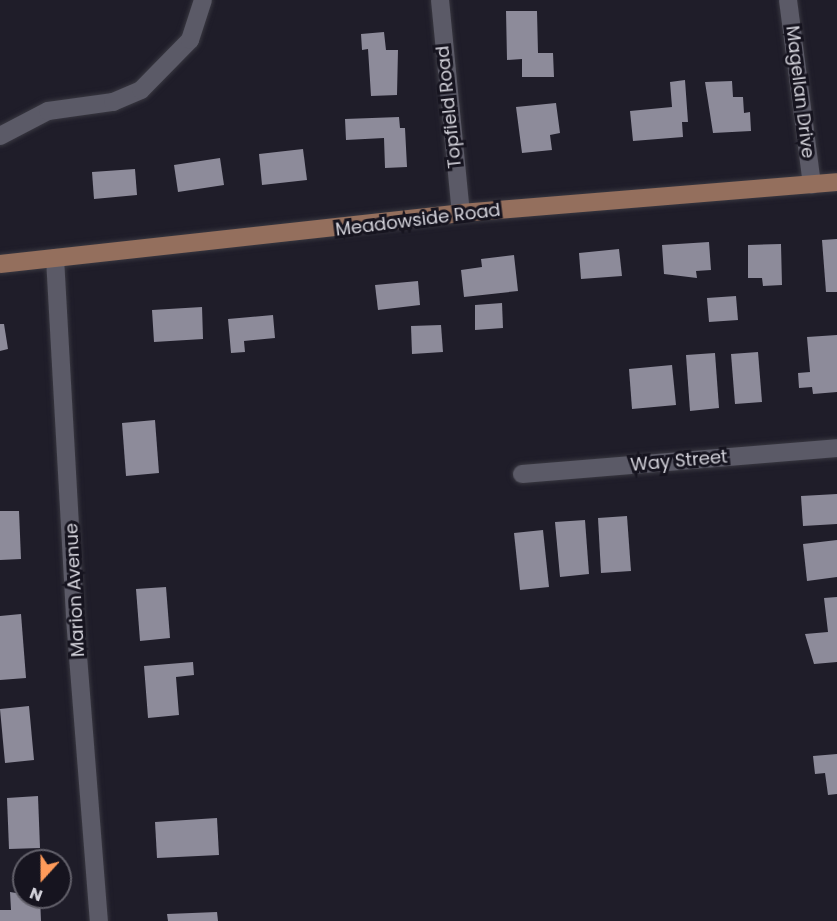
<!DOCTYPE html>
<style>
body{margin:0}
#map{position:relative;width:837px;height:921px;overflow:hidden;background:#1f1d29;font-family:Poppins,sans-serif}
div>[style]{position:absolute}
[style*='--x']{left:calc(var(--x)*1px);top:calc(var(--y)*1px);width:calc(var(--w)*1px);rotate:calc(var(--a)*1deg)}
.building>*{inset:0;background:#8d8b9a}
.roads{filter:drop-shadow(0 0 2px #393841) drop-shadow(0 0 2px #393841)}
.minor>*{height:18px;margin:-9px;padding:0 9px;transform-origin:9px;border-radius:9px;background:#5b5a67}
.major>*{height:18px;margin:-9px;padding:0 9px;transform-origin:9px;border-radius:9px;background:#946f5d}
span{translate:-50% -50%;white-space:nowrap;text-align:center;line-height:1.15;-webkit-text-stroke:6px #16141f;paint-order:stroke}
.street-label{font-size:18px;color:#d3d2da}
.north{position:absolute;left:12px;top:849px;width:60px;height:60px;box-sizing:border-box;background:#16141f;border:2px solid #62606a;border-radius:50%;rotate:201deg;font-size:16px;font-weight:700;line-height:24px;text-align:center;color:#d3d2da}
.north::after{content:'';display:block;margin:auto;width:21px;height:27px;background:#ff9b5a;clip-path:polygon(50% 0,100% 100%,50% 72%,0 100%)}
</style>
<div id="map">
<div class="building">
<i style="clip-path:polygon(506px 11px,537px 11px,538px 53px,553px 53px,554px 77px,522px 77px,522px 59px,507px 60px)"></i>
<i style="clip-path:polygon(384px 32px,386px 50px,398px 50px,397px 95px,371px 96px,368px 49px,362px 50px,361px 34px)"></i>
<i style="clip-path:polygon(685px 80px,688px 122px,682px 122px,683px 137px,633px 141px,630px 111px,672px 107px,670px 82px)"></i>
<i style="clip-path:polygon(732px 81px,733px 97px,743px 97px,744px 113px,750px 112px,751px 131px,713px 133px,705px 82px)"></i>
<i style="clip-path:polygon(556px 103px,560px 133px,550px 135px,552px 150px,522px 153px,516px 107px)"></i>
<i style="clip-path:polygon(399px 117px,400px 128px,405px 128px,407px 167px,385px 168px,384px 138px,346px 140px,345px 119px)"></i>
<i style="clip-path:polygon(303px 149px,307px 180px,262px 185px,259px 154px)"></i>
<i style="clip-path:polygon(220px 158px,224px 185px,178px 192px,174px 165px)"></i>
<i style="clip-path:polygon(135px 169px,137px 195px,94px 199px,92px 172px)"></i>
<i style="clip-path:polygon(837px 239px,837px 292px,826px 292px,822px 240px)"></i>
<i style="clip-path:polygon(709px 242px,711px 270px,696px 271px,697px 278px,664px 274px,662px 245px)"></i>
<i style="clip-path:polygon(781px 244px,782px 285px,763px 286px,762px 278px,748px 278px,748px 245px)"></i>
<i style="clip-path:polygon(619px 249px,622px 276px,581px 279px,579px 253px)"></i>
<i style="clip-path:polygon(514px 255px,518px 291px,464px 297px,461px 270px,482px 267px,481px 259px)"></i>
<i style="clip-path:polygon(418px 281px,420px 305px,378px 310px,375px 285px)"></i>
<i style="clip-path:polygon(736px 296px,738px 320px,709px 322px,707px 298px)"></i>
<i style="clip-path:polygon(502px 303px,503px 328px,475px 330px,475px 305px)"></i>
<i style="clip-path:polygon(202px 307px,203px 339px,154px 342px,152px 310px)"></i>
<i style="clip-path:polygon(273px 315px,275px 338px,244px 341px,245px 352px,231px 353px,228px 319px)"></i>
<i style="clip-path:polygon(0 324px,4px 324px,8px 349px,0 351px)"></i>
<i style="clip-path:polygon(441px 325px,443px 352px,412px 354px,411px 326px)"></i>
<i style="clip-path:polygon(837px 335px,837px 392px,813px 394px,812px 387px,799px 388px,798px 373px,810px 372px,807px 337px)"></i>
<i style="clip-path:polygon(758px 352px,762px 402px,735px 404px,731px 354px)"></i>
<i style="clip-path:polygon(715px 353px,719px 408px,690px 411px,686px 355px)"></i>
<i style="clip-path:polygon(672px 365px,676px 405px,632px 409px,629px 369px)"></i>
<i style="clip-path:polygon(155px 420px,159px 473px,126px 476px,122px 423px)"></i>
<i style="clip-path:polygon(837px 494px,837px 524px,803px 526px,801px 496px)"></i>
<i style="clip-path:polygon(0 511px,19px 511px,21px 559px,0 560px)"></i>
<i style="clip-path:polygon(627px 516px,631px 571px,601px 573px,598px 518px)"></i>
<i style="clip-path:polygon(585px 520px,589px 574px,560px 577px,555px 522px)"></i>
<i style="clip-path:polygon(543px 530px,549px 587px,520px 590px,514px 533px)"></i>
<i style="clip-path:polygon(837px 540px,837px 577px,807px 581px,803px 544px)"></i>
<i style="clip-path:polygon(166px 587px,170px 638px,140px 641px,136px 589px)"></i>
<i style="clip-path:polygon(837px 597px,837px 662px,814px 664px,805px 634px,828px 632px,824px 598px)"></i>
<i style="clip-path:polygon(21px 614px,26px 678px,0 680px,0 616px)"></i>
<i style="clip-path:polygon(193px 662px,194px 675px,176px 677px,179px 715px,148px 718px,144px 666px)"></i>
<i style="clip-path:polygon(29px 706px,34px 760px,5px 763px,0 709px)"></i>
<i style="clip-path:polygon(837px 754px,837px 794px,828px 795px,825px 773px,815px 774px,813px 756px)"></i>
<i style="clip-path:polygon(38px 796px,40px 848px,9px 849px,7px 798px)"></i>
<i style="clip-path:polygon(217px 818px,219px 855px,157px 858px,155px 822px)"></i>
<i style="clip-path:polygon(10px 892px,40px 897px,41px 921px,0 921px,0 910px,11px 910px)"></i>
<i style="clip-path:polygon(217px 912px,218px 921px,168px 921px,167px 914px)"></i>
</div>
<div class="roads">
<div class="minor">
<i style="--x:440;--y:0;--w:214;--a:84.4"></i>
<i style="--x:788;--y:0;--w:186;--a:82.6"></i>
<i style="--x:0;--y:136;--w:54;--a:-27.5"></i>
<i style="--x:48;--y:111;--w:66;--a:-7.9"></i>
<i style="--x:113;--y:102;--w:30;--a:-23"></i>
<i style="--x:141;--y:90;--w:70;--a:-45.6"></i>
<i style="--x:190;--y:40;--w:42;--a:-72"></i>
<i style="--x:55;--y:258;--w:361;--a:86.8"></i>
<i style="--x:75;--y:618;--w:304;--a:85.5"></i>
<i style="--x:522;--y:474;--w:316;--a:-4.7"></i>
</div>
<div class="major">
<i style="--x:0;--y:264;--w:464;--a:-6.3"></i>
<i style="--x:461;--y:213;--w:377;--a:-4.7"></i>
</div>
</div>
<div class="street-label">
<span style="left:800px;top:92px;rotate:83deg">Magellan Drive</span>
<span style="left:449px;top:107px;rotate:-96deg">Topfield Road</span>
<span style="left:418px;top:220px;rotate:-7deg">Meadowside Road</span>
<span style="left:679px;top:461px;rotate:-5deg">Way Street</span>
<span style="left:75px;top:590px;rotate:-93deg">Marion Avenue</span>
</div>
<div class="north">N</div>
</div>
